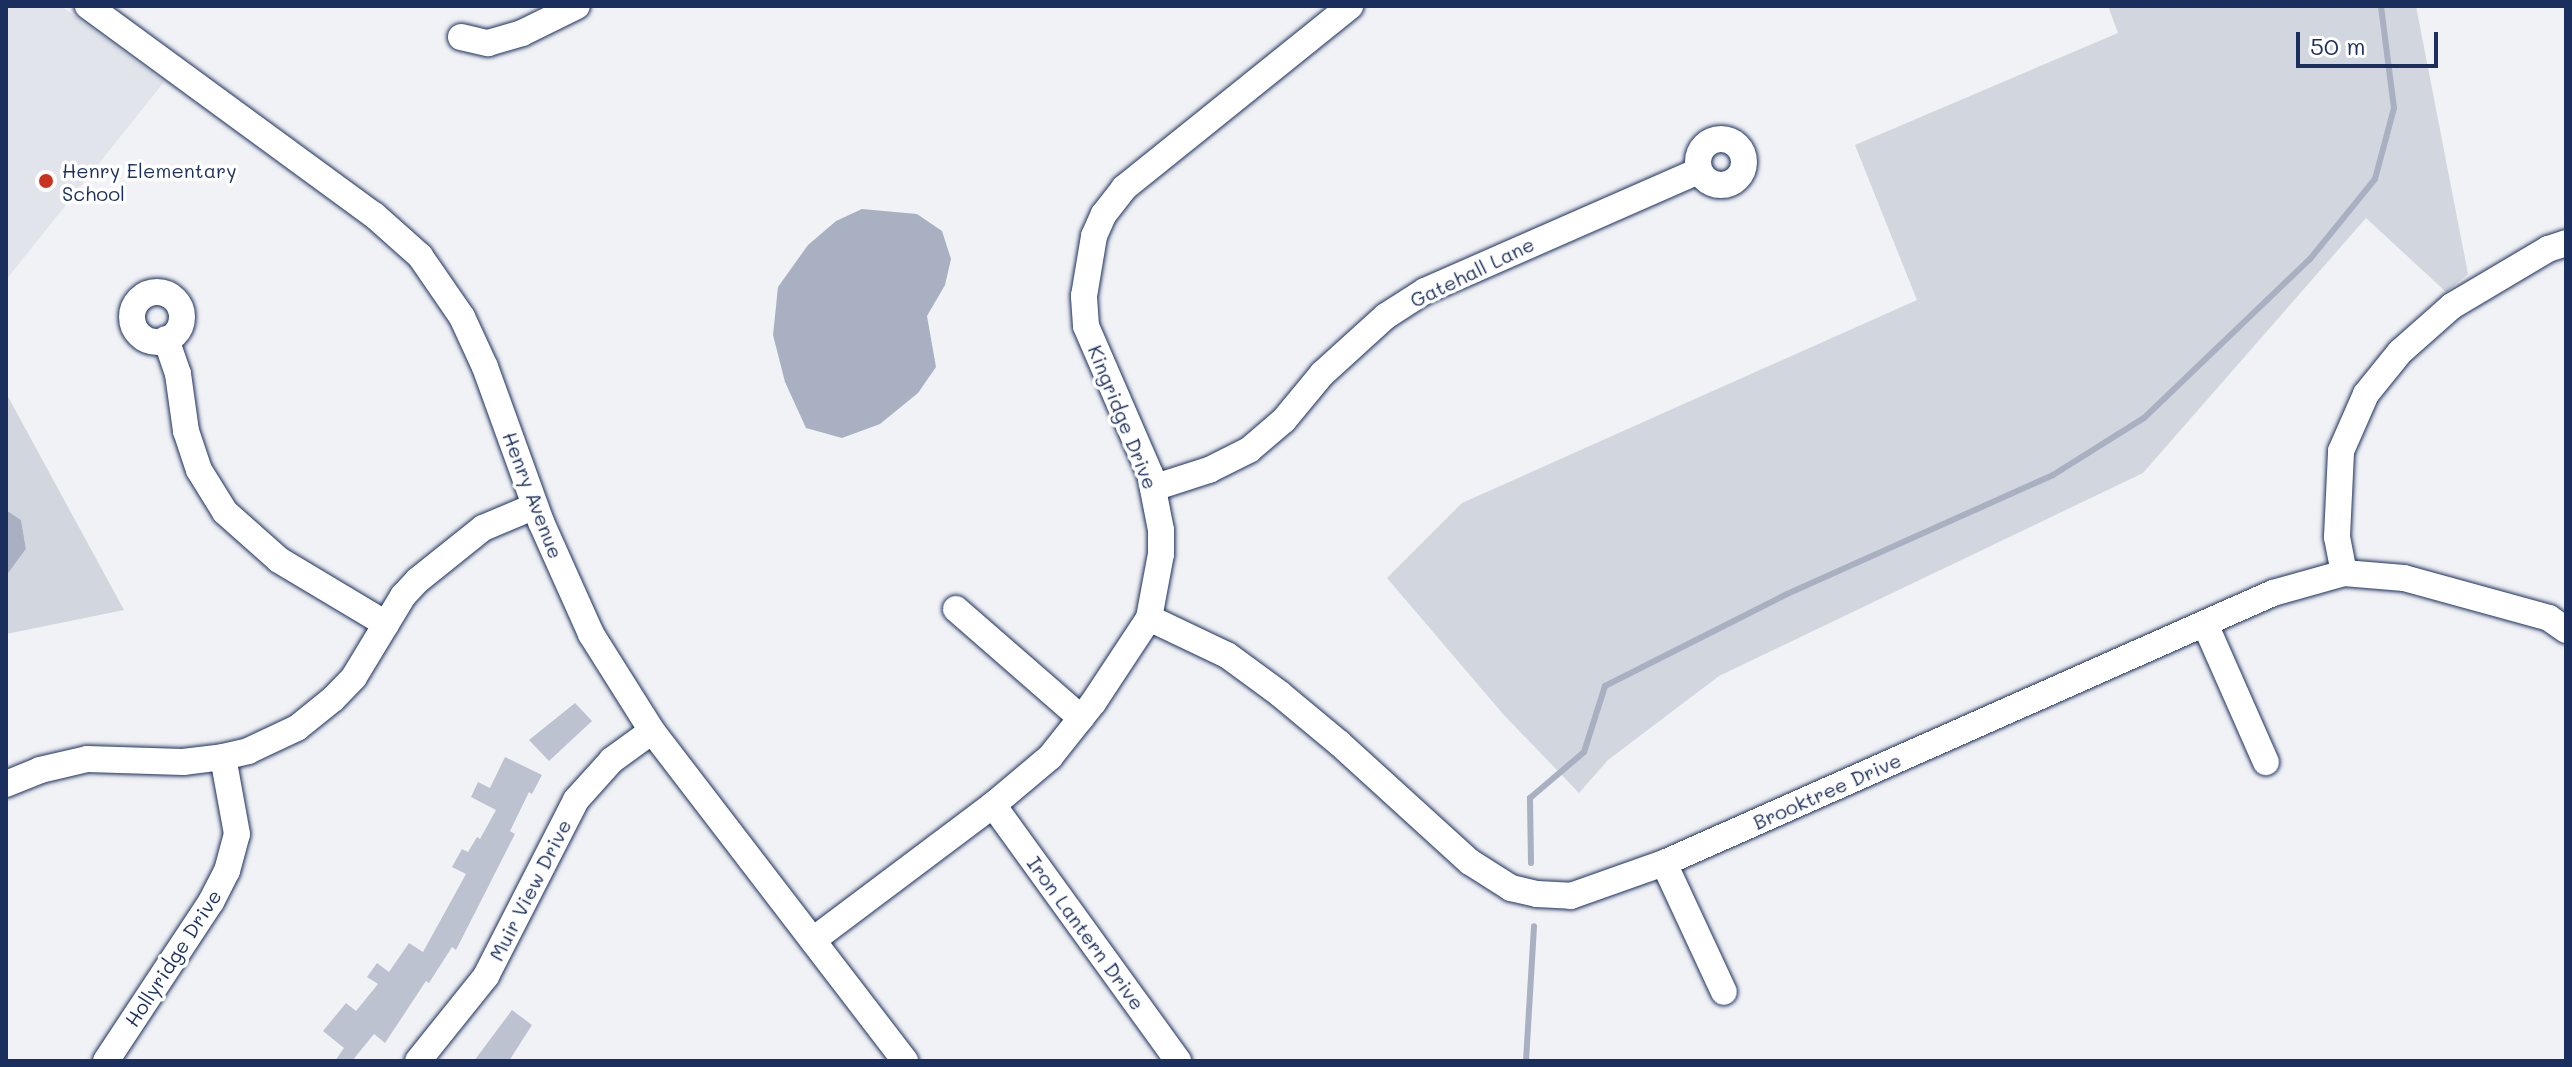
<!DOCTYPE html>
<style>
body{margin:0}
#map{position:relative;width:2572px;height:1067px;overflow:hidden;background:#f1f2f5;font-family:Mali,sans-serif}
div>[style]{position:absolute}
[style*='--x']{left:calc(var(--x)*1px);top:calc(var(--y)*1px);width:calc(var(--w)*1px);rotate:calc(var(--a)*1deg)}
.built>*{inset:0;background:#e1e4ea}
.green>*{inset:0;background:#d2d6df}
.water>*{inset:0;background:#a8b0c2}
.stream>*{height:6px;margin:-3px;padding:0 3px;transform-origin:3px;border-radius:3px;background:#a8b0c2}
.building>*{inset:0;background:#bcc2d0}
.roads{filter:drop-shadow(0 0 2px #1b2f5e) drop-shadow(0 0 2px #1b2f5e)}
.minor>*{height:26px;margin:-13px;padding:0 13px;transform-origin:13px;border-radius:13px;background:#fff}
.minor>.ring{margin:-13px;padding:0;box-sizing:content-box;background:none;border:26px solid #fff;border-radius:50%}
.dots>*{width:22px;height:22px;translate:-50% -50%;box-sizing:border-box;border:4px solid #fff;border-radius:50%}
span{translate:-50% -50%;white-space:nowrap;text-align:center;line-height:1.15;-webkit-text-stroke:7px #fff;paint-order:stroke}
.poi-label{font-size:20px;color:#1b2f5e}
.left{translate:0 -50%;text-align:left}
.street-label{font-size:20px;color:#1b2f5e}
.frame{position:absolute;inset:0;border:8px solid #1b2f5e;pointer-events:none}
.scale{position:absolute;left:2296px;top:32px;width:142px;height:36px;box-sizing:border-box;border:4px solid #1b2f5e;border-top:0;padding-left:10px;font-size:24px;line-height:28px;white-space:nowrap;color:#1b2f5e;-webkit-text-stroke:6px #fff;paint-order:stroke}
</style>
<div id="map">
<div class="built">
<i style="clip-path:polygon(6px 6px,61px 6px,164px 82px,6px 280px)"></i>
</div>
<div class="green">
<i style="clip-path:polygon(2108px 6px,2416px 6px,2468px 274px,2446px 292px,2366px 218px,2143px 473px,1719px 676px,1608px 760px,1579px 793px,1503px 714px,1387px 578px,1462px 503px,1917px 300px,1855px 145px,2118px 33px)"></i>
<i style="clip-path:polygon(6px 393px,124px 610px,6px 634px,6px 576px,26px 549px,21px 520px,6px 510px)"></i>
</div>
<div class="water">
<i style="clip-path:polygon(862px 209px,917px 214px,942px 231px,951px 259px,945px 285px,927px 316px,936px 367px,918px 393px,880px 424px,842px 438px,806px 428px,785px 382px,773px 335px,778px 287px,808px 245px,836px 221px)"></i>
<i style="clip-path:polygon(6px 510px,21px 520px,26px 549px,6px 576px)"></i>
</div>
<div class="stream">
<i style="--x:1531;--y:863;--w:65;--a:-90.9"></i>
<i style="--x:1530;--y:798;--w:71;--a:-40.4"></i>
<i style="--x:1584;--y:752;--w:69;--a:-72.3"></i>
<i style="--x:1605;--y:686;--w:204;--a:-26.8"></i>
<i style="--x:1787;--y:594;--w:291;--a:-24.1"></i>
<i style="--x:2053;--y:475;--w:107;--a:-32.1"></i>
<i style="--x:2144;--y:418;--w:230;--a:-43.8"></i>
<i style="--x:2310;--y:259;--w:103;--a:-50.9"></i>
<i style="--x:2375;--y:179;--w:73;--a:-75"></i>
<i style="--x:2394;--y:108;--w:103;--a:-97.3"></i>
<i style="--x:1526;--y:1061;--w:135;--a:-86.6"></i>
</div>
<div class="building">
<i style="clip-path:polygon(575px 703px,592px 721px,549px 761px,529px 740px)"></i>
<i style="clip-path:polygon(505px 757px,542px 775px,532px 794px,529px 792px,510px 831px,515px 834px,456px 950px,452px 947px,429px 983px,426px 981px,385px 1043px,374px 1034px,352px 1061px,335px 1061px,344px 1048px,323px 1031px,346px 1003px,356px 1011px,378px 984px,367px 977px,377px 963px,389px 972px,409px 943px,423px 952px,466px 874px,452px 867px,462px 849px,468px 852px,477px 837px,480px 839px,496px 810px,471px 797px,478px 782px,490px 788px)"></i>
<i style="clip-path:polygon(512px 1010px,532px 1025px,509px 1061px,474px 1061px)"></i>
</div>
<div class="roads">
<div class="minor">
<i style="--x:88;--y:6;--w:354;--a:36.2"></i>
<i style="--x:374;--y:215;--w:62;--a:41.7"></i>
<i style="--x:420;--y:256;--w:74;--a:55.5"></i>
<i style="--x:462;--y:317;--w:55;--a:65.3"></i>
<i style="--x:485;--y:367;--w:165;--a:70.1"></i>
<i style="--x:541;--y:522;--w:123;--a:65.9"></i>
<i style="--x:591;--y:634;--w:115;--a:57.8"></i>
<i style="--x:652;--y:731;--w:416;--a:52.5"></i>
<i style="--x:461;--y:37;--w:28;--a:13"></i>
<i style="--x:488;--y:43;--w:35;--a:-16"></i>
<i style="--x:522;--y:33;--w:61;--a:-26.1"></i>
<i class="ring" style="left:1698px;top:139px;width:20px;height:20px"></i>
<i class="ring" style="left:132px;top:292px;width:24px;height:24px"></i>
<i style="--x:166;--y:339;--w:37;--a:71"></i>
<i style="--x:178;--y:374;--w:58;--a:82"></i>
<i style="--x:186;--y:431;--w:41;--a:71.6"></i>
<i style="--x:199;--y:470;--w:49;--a:58.2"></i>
<i style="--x:225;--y:512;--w:72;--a:41.6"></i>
<i style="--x:279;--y:560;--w:125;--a:30.9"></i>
<i style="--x:1153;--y:488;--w:59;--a:-17.8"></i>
<i style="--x:1209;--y:470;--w:45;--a:-26.6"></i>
<i style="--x:1249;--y:450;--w:46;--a:-40.6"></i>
<i style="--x:1284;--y:420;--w:60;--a:-50.4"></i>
<i style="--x:1322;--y:374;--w:86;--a:-42.2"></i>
<i style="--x:1386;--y:316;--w:46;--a:-32.7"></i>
<i style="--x:1425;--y:291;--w:299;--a:-23.7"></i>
<i style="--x:2344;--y:573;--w:37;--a:-101"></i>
<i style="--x:2337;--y:537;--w:86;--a:-87.3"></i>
<i style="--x:2341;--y:451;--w:62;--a:-66.3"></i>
<i style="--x:2366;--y:394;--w:54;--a:-51"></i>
<i style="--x:2400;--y:352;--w:69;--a:-41.5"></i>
<i style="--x:2452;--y:306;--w:112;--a:-30.7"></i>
<i style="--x:2548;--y:249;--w:19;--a:-18"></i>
<i style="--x:956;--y:609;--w:166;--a:41.1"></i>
<i style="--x:1149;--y:618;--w:86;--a:25.4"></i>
<i style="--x:1227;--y:655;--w:66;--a:36.3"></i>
<i style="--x:1280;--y:694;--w:77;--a:39.7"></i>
<i style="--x:1339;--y:743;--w:177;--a:42.3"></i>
<i style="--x:1470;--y:862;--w:49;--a:32.4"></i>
<i style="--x:1511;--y:888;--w:27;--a:13"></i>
<i style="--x:1537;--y:894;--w:34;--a:3"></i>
<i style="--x:1571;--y:896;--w:99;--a:-19.5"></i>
<i style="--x:1664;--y:863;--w:666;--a:-23.91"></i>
<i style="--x:2273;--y:593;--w:74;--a:-15.7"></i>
<i style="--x:2344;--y:573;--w:60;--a:4.8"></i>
<i style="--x:2404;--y:578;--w:150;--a:15.4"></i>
<i style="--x:2549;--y:618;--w:21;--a:35"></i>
<i style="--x:2205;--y:624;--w:151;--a:66.2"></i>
<i style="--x:6;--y:784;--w:37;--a:-22"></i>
<i style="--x:40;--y:770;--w:48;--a:-13.2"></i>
<i style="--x:87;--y:759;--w:96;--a:1.8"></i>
<i style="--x:183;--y:762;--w:40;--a:-7.1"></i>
<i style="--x:223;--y:757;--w:26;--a:-13"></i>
<i style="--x:248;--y:751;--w:54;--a:-25.1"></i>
<i style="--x:297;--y:728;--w:46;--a:-38.9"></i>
<i style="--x:333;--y:699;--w:30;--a:-46"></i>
<i style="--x:354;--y:677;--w:95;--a:-58.8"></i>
<i style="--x:403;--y:596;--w:22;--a:-47"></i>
<i style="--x:418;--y:580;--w:83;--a:-38.7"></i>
<i style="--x:483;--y:528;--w:56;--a:-22.9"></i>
<i style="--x:993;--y:805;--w:316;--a:54.1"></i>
<i style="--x:1664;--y:863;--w:142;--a:65.1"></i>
<i style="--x:813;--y:940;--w:225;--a:-36.9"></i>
<i style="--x:993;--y:805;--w:75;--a:-40.1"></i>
<i style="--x:1050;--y:757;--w:69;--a:-51.5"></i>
<i style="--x:1093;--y:703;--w:102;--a:-56.6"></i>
<i style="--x:1149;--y:618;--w:65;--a:-79.4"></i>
<i style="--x:1161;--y:554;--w:24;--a:-90"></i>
<i style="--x:1161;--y:530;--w:57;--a:-101.1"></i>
<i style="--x:1150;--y:474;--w:161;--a:-113.4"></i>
<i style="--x:1086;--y:326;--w:30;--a:-94"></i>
<i style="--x:1084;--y:296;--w:61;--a:-80.5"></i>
<i style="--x:1094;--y:236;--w:24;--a:-66"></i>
<i style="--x:1104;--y:214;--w:33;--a:-52"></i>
<i style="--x:1124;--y:188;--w:290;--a:-38.8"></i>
<i style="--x:106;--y:1061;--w:191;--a:-56.6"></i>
<i style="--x:211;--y:902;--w:35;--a:-63"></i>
<i style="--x:227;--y:871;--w:38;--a:-75"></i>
<i style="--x:237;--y:834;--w:78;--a:-100.3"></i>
<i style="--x:418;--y:1061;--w:109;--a:-51.3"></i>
<i style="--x:486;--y:976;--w:198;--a:-62.9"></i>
<i style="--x:576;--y:800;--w:54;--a:-48"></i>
<i style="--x:612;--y:760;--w:49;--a:-35.9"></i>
</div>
</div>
<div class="dots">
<i style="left:46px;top:181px;background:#c8321e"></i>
</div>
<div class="poi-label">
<span class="left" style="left:62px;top:182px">Henry Elementary<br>School</span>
</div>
<div class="street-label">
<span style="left:1472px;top:272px;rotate:-26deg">Gatehall Lane</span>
<span style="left:1123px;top:417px;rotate:68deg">Kingridge Drive</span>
<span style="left:533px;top:495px;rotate:69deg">Henry Avenue</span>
<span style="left:1827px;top:791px;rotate:-24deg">Brooktree Drive</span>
<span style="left:530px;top:890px;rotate:-63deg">Muir View Drive</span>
<span style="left:1086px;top:933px;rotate:54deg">Iron Lantern Drive</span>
<span style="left:173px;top:958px;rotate:-57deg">Hollyridge Drive</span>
</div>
<div class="frame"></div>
<div class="scale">50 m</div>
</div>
